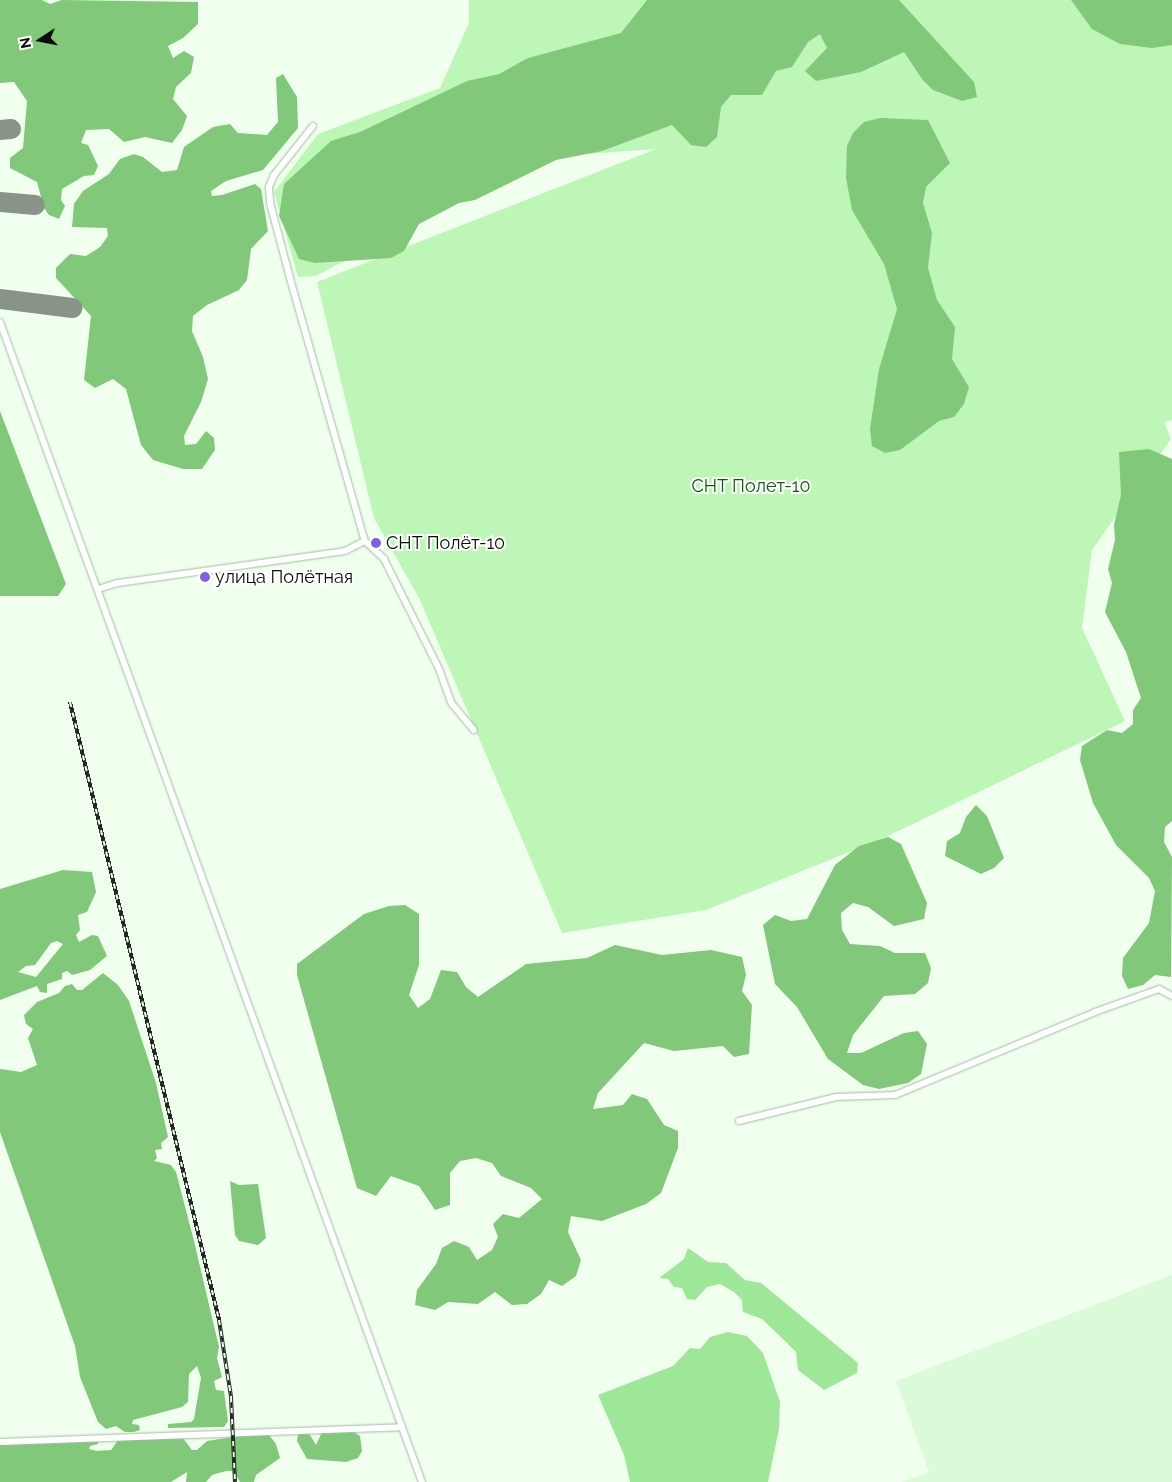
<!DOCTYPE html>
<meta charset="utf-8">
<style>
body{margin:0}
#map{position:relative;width:1172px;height:1482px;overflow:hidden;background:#f0ffee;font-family:Raleway,sans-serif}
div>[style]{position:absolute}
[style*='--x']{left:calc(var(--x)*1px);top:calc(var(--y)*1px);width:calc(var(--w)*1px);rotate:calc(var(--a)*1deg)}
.built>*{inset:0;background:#dbfad7}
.green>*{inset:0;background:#bef6b8}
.forest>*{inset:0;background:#81c87a}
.water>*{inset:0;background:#9fe798}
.taxiway>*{height:20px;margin:-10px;padding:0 10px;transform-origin:10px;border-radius:10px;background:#889488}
.roads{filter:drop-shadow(0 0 1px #a3bca1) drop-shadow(0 0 1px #a3bca1)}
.street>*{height:6px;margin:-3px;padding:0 3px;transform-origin:3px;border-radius:3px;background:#fff}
.rail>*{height:4px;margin-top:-2px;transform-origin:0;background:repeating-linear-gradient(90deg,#fff 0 5.5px,#212a21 0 11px);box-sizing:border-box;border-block:1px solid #212a21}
.dots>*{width:14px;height:14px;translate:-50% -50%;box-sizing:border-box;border:2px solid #fff;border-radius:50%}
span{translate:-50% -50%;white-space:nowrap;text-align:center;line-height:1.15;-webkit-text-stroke:4px #fff;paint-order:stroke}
.park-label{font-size:18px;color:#10590c}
.poi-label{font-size:18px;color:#060e06}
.left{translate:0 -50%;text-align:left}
.north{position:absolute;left:15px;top:15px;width:50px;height:50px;-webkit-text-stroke:4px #fff;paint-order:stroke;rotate:259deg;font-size:14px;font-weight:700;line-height:20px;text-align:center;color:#060e06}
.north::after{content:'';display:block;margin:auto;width:18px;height:22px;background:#060e06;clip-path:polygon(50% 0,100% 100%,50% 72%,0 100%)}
</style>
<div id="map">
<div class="built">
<i style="clip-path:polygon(1172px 1275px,1172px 1482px,902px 1482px,929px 1472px,896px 1381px)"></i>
</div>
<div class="green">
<i style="clip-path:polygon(469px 0,1172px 0,1172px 420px,1164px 422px,1171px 439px,1092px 550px,1082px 628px,1125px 721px,884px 838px,706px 910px,562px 933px,420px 600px,374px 518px,317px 282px,656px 149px,557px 156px,465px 190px,386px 239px,316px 276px,298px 277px,274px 192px,318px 134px,440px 88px,469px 23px)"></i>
</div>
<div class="forest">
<i style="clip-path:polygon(0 0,42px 0,50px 4px,62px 0,198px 2px,198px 24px,183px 38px,168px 46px,173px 58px,184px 51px,194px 57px,191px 73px,176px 87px,173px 99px,187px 116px,182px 130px,172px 143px,145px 137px,124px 142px,109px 129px,86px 130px,81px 143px,88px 145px,98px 166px,94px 175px,84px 176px,62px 189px,61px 200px,65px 206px,59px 219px,49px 215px,44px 208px,37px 182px,10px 168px,10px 158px,23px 148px,27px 101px,14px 82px,0 83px)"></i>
<i style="clip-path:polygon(647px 0,899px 0,974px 82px,977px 97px,962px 101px,933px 90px,922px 79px,904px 52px,861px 72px,816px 81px,805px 71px,827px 48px,820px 34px,808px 42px,792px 67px,776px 71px,762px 95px,731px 95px,721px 107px,717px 137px,706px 147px,691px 145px,672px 125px,602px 151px,556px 160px,475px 200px,459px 203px,419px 224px,404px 251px,391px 258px,315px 263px,299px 259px,279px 216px,284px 184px,331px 141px,360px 132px,467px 81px,499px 74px,528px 58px,621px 33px)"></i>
<i style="clip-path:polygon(1071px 0,1172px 0,1172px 45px,1152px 48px,1120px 44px,1092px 29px)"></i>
<i style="clip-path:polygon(283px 74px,297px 97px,298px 128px,263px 170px,226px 181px,211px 191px,212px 196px,222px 195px,255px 184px,261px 189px,268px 231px,251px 249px,247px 280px,239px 290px,207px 305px,193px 316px,192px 331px,203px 357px,208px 379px,201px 402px,184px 436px,185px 445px,196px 444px,206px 431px,214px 438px,215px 450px,202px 469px,183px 469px,153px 460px,141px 445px,126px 389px,113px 379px,95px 388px,84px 380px,91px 316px,56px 278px,56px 268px,70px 254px,86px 256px,100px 247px,108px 236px,107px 228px,72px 227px,74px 204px,83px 191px,109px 174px,120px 159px,134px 154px,143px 157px,162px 172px,177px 170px,184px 147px,213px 127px,230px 124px,238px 133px,267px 135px,278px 122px,276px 78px)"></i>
<i style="clip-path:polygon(880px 118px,928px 120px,950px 163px,926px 187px,923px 203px,932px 233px,928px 268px,937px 300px,955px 327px,952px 359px,969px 387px,964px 404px,954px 417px,939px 421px,900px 450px,885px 453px,872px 446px,870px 429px,879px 369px,897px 309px,884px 264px,852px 210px,846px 178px,847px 146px,853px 133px,864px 122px)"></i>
<i style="clip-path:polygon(0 411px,66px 584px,58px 596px,0 596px)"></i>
<i style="clip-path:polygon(1149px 449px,1172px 459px,1172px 821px,1165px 827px,1164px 842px,1172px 857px,1171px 977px,1155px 975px,1143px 985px,1128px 989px,1122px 976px,1123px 958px,1149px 923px,1155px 891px,1149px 878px,1116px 845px,1093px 803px,1080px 760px,1082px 746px,1107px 730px,1122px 733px,1133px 724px,1133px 710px,1141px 698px,1126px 652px,1105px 612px,1112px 583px,1108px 569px,1115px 540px,1114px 525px,1121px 495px,1119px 452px)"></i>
<i style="clip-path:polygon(976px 805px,987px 816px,1004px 858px,994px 868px,981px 874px,945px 856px,947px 841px,960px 833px,966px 817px)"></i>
<i style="clip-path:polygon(888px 837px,901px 844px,927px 903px,924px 919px,894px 926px,868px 907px,853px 903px,841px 913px,842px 930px,850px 944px,880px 946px,895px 953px,925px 953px,931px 968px,928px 983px,915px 994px,884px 996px,853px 1035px,847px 1053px,861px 1053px,904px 1033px,918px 1031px,927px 1044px,921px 1074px,908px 1083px,879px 1089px,863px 1085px,828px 1059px,797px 1007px,775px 984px,763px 925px,775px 915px,791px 921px,807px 919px,835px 865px,859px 846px)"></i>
<i style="clip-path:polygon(evenodd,63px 870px,92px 872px,96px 892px,87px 912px,78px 915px,80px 930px,76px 935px,79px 942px,92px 935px,98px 936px,107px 956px,90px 970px,72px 975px,67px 971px,62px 973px,62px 979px,47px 984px,47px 993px,40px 992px,37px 986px,0 1000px,0 889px,63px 870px,57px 941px,63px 944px,36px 977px,18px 972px,26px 966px,35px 965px,51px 943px,57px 941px)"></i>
<i style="clip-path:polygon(405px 905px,419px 914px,419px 965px,409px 995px,418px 1008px,430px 999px,441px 970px,457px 972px,466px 987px,478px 997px,526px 964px,587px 958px,615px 945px,662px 955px,711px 950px,742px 957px,746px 975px,742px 991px,752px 1005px,749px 1054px,734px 1057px,723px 1046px,674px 1051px,644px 1043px,598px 1093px,593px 1109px,623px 1105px,632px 1094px,647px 1099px,664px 1125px,678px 1131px,678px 1148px,661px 1193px,646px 1204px,602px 1221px,571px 1216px,568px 1232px,581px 1260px,576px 1276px,562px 1286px,549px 1280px,541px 1294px,527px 1304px,512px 1305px,495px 1292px,478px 1304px,448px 1302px,435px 1310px,415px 1305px,417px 1290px,436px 1264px,442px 1248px,454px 1241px,469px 1247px,477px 1260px,492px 1250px,498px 1237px,493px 1224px,503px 1214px,519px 1218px,542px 1199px,531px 1188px,501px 1176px,492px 1163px,476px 1158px,460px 1161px,450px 1173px,450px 1205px,435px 1210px,419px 1186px,391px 1176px,376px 1196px,357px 1188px,297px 975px,297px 964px,364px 914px,389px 906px)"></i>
<i style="clip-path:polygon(103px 973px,118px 985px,129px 1001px,156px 1083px,168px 1137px,161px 1143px,162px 1149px,155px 1150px,157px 1158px,154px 1161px,171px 1165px,176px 1172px,194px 1241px,219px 1347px,217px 1358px,222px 1377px,214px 1381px,216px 1390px,224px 1391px,228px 1421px,224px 1427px,168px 1428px,168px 1424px,191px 1422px,194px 1419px,201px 1378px,197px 1366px,189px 1374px,188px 1402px,182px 1407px,133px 1420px,132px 1424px,139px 1425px,140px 1430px,134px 1432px,125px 1432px,116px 1426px,106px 1429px,98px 1422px,80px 1377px,75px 1346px,0 1132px,0 1069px,21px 1072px,37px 1065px,28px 1038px,33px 1029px,26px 1024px,24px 1015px,37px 1002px,59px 993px,65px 986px,72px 984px,77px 990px,82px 990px)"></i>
<i style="clip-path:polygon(230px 1181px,239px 1185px,258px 1184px,266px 1238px,258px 1245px,239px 1241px,235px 1235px)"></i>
<i style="clip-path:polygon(304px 1432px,310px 1435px,316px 1445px,322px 1432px,354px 1432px,360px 1436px,362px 1451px,358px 1458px,346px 1462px,307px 1459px,297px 1441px,298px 1435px)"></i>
<i style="clip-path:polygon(245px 1435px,269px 1435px,276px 1444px,280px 1458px,256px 1475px,254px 1482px,240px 1482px,234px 1471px,226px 1471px,212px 1475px,206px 1482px,186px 1482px,187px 1472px,171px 1482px,0 1482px,0 1445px,98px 1440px,98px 1444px,90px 1446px,89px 1449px,97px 1451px,111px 1450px,119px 1439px,182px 1437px,192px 1450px,197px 1450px,207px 1441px)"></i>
</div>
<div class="water">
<i style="clip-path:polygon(688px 1248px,708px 1262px,726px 1263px,745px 1280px,761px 1283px,858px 1363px,857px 1373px,824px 1390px,798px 1370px,796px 1352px,783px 1339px,762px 1319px,743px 1312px,742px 1300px,734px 1292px,720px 1284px,707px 1287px,695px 1300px,687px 1299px,682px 1288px,674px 1287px,668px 1279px,659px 1278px,684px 1259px)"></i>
<i style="clip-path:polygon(728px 1332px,747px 1336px,763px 1353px,780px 1402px,779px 1429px,768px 1482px,630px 1482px,624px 1455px,598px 1395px,673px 1366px,690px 1348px,700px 1349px,710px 1337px)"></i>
</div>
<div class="taxiway">
<i style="--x:0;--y:130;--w:11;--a:-5"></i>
<i style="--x:0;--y:202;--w:35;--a:5"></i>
<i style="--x:0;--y:299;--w:73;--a:7.1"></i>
</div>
<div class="roads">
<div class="street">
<i style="--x:313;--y:126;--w:63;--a:128.5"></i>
<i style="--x:274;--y:175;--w:13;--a:113"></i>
<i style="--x:269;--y:187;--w:16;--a:86"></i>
<i style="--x:270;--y:203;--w:82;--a:75.1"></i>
<i style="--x:291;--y:282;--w:269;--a:74.1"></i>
<i style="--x:365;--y:541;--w:26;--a:43"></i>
<i style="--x:384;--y:559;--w:123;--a:63.4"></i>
<i style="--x:439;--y:669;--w:37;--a:70"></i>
<i style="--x:452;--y:704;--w:34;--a:50"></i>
<i style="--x:0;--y:322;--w:1234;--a:70.01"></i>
<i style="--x:98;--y:589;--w:21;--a:-17"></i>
<i style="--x:118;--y:583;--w:229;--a:-8"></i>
<i style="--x:345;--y:551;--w:22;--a:-27"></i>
<i style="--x:739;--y:1121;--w:100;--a:-13.9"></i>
<i style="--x:836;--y:1097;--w:59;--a:-1.9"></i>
<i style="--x:895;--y:1095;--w:217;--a:-22.5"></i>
<i style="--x:1095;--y:1012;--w:68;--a:-19.8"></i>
<i style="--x:1159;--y:989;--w:15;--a:28"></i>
<i style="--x:0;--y:1442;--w:402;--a:-2.1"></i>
</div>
</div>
<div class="rail">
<i style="--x:70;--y:702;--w:636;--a:76.44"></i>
<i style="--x:219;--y:1320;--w:78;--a:81.1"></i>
<i style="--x:231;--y:1397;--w:85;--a:87.3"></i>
</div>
<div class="dots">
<i style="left:376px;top:543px;background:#8160db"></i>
<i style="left:205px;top:577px;background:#8160db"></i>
</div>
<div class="park-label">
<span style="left:751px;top:486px">СНТ Полет-10</span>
</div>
<div class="poi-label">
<span class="left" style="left:386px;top:543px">СНТ Полёт-10</span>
<span class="left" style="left:215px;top:577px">улица Полётная</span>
</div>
<div class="north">N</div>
</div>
